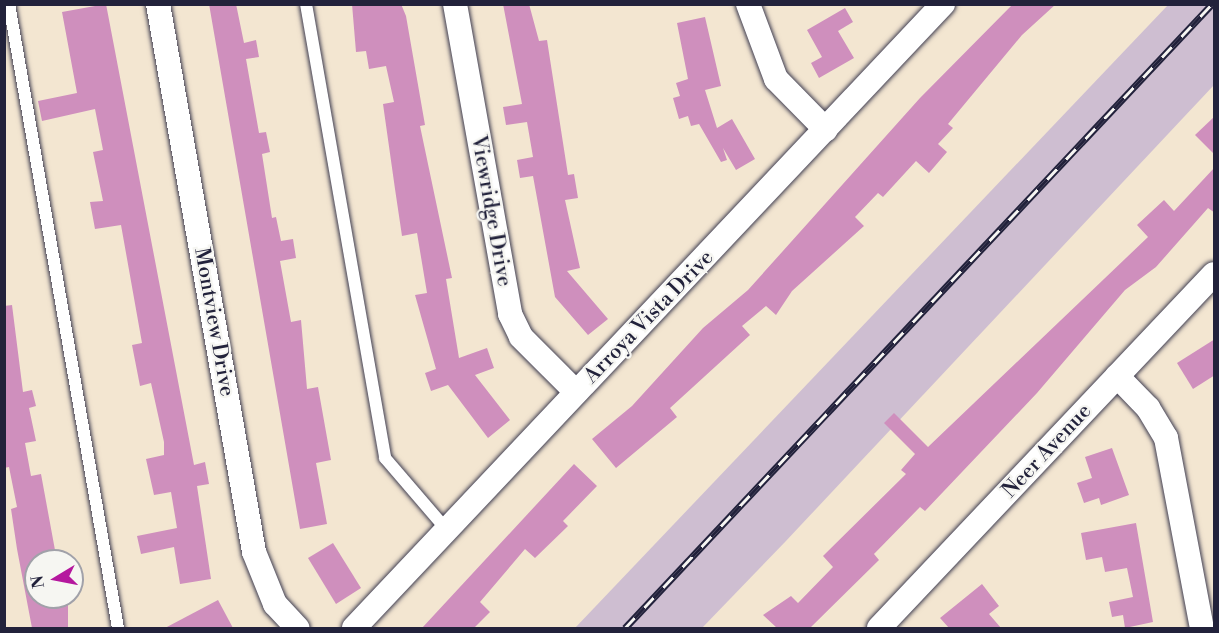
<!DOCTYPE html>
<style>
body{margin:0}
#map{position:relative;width:1219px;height:633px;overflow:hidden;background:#f3e6d1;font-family:"Libre Bodoni",serif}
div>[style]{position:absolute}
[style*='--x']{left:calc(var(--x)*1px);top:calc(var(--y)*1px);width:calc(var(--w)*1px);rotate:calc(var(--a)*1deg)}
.industrial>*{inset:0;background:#cebed1}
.building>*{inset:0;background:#cf8fbd}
.roads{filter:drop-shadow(0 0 2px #413f52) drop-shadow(0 0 2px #413f52)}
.service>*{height:12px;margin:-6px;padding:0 6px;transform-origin:6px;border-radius:6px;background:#fff}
.minor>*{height:24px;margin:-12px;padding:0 12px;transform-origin:12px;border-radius:12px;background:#fff}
.rail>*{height:7px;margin-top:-3.5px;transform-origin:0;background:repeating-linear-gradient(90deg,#f6f6f2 0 14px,#22223b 0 28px);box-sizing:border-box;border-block:2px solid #22223b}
span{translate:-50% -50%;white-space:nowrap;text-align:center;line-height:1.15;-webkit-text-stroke:4.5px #f6f6f2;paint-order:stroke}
.street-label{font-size:21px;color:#22223b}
.frame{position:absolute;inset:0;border:6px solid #22223b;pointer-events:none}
.north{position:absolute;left:24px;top:549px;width:60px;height:60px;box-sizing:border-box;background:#f6f6f2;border:2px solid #a1a1a9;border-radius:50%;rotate:260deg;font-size:16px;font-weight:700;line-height:24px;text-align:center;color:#22223b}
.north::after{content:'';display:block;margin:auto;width:21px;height:27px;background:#b5179e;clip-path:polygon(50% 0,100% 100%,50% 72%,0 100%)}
</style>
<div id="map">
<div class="industrial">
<i style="clip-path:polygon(1168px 5px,1214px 5px,1214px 85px,785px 542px,702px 628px,575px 628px)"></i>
</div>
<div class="building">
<i style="clip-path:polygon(106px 4px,194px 465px,205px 462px,209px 484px,197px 486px,211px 579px,180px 584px,174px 547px,141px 554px,137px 536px,177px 528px,171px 492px,154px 495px,146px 459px,164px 455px,164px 442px,151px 383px,140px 386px,132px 345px,142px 343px,121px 225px,95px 229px,90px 202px,103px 201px,93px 152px,103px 150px,95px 109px,42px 121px,38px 101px,77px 93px,62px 12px)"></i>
<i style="clip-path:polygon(209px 4px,236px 4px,244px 43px,256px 40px,259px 57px,246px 59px,259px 133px,266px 132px,270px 152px,262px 154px,272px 218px,276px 217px,281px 241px,293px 239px,296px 258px,280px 261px,291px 322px,301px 320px,307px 389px,318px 387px,331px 460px,316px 463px,327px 524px,300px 529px)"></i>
<i style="clip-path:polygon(352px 4px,401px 4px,406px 16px,425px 125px,420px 126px,452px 278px,446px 279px,459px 358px,487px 348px,494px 368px,475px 375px,510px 420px,488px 438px,448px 385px,431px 391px,425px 373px,436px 369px,415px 295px,427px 293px,417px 233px,402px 236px,395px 189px,383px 104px,394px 102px,386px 66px,369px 69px,366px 51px,356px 52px)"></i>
<i style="clip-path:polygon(503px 4px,529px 4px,539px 41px,547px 40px,568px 175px,574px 174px,578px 198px,565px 200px,580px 268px,567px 271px,608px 319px,588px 335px,555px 297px,533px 176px,520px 178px,517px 160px,533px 157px,527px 122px,506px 125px,503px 107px,522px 104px)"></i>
<i style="clip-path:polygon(1013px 4px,1056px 4px,1022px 35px,948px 124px,953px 128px,938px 144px,947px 152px,929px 173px,916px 161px,883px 197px,878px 193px,855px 217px,864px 226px,792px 291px,776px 315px,766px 306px,742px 326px,750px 335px,670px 408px,677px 417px,616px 468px,592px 439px,632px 406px,703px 328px,748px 290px,920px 98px)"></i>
<i style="clip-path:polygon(845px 8px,853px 22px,838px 31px,854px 58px,819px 78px,811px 63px,822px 57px,807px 30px)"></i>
<i style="clip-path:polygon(705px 17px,721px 86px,705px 90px,717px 128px,732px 119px,755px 159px,736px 170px,723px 148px,727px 160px,721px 162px,699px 124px,691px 126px,688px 116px,679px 119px,673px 98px,680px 96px,676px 83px,688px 79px,677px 23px)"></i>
<i style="clip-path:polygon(1215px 116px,1215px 155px,1195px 135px)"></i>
<i style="clip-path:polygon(1215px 167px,1215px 213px,1208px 208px,1156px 267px,1125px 290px,1037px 393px,925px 511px,920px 507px,874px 554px,879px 560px,810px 628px,777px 628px,763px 615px,791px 596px,798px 603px,833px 567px,823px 556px,906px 474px,901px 470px,915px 454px,884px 423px,894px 413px,928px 447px,1148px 237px,1137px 225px,1164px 200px,1174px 211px)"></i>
<i style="clip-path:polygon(12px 305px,23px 392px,32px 390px,36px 406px,29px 408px,36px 441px,25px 443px,31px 476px,41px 474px,57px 561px,36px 561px,36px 597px,68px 600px,68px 628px,32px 628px,17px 549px,11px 509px,17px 507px,9px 467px,4px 468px,4px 306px)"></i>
<i style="clip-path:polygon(1215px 339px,1215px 375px,1193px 389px,1177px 363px)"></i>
<i style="clip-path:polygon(1112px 448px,1129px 495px,1101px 505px,1099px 498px,1084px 503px,1077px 483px,1092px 478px,1085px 457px)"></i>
<i style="clip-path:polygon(574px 464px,597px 486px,563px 521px,568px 526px,535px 558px,525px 549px,480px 602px,490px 612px,474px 628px,422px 628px)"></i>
<i style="clip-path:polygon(1136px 523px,1153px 622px,1125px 628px,1123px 615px,1112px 617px,1109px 602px,1133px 597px,1127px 568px,1105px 572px,1102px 557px,1086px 560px,1081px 533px)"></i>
<i style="clip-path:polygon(333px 543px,361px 588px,336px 604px,308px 558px)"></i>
<i style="clip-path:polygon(982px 584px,999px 606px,989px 614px,1001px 628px,949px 628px,940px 618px)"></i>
<i style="clip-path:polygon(218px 600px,233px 628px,165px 628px)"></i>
</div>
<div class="roads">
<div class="service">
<i style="--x:9;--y:4;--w:633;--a:80.09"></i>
<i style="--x:306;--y:4;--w:461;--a:80.1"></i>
<i style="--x:385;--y:458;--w:95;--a:49.3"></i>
</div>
<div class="minor">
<i style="--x:158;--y:4;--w:556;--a:80.06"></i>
<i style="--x:254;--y:552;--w:56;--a:68"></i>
<i style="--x:275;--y:604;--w:33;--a:47"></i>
<i style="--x:455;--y:4;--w:315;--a:79.9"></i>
<i style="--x:510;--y:314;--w:25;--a:64"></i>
<i style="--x:521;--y:337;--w:78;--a:45"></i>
<i style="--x:748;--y:4;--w:80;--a:69.5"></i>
<i style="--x:776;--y:79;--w:71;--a:45.6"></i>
<i style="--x:1117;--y:376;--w:45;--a:45.9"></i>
<i style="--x:1148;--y:408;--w:35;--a:59"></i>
<i style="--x:1166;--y:438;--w:193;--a:79.3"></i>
<i style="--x:354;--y:628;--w:858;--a:-46.65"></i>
<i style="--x:879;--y:628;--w:487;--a:-46.6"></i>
</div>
</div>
<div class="rail">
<i style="--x:625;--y:628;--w:857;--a:-46.75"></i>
</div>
<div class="street-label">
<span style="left:491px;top:211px;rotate:80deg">Viewridge Drive</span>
<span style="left:649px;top:317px;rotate:-46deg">Arroya Vista Drive</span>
<span style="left:214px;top:322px;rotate:80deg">Montview Drive</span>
<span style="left:1047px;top:451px;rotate:-47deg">Neer Avenue</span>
</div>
<div class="frame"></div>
<div class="north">N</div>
</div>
